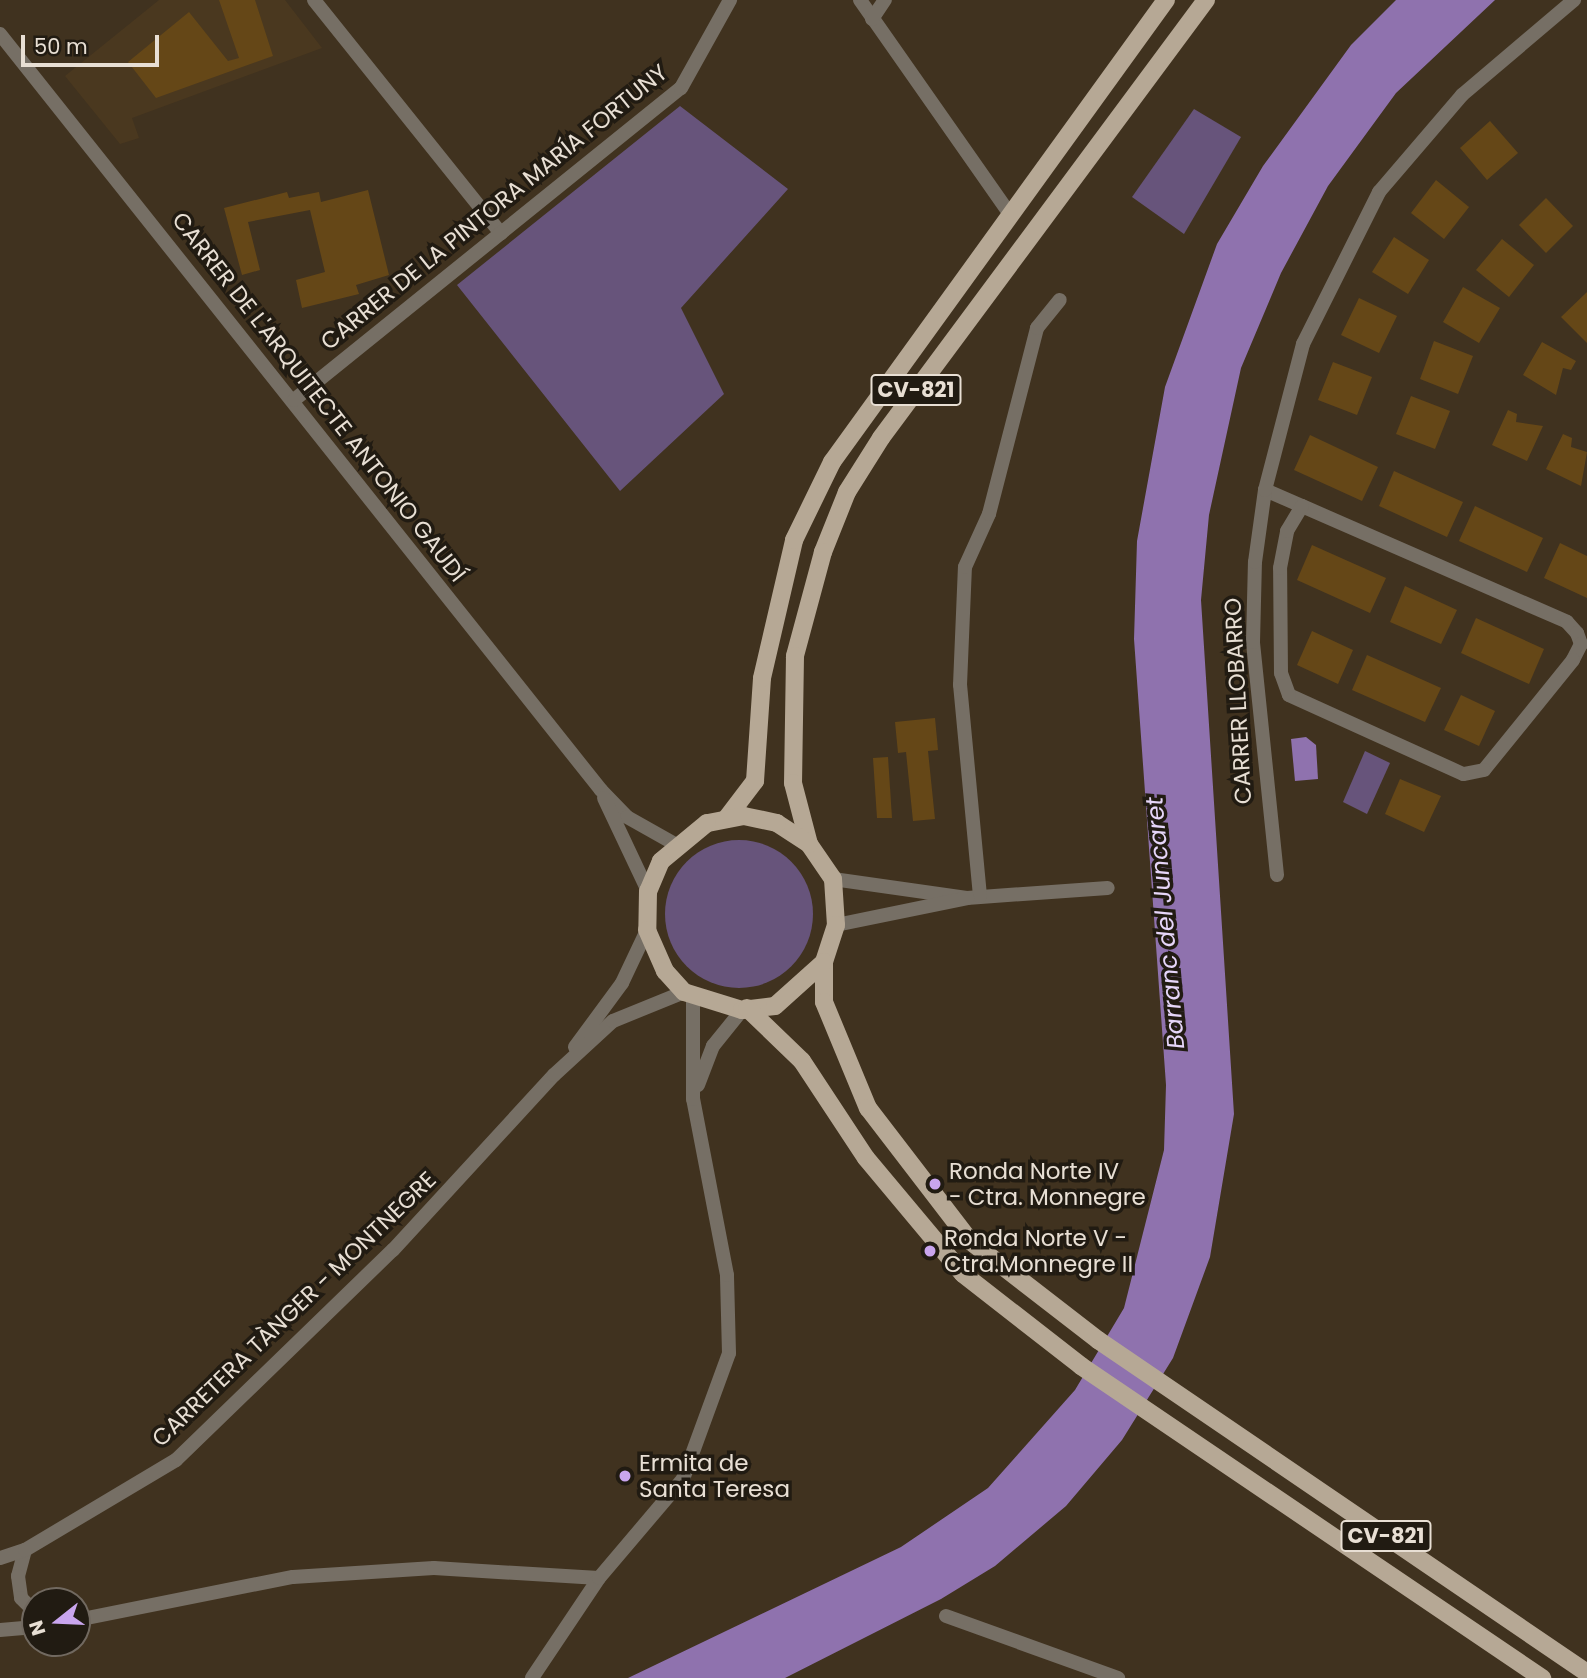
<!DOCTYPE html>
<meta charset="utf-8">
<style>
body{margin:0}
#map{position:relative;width:1587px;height:1678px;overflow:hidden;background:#40321f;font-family:Poppins,sans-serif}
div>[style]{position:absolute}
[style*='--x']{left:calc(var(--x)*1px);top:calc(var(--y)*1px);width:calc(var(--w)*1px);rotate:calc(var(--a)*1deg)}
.built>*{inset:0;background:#4a381f}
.green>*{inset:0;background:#67547b}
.round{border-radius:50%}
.water>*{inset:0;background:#8f72ae}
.building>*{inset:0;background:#654717}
.minor>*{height:14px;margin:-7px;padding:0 7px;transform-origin:7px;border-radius:7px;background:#766f65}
.tertiary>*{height:14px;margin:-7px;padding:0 7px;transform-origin:7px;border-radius:7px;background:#766f65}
.primary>*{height:18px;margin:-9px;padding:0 9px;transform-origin:9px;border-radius:9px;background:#b6a895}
.dots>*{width:19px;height:19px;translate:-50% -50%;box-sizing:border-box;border:4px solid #211b12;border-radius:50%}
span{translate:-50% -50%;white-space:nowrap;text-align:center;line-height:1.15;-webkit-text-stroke:7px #211b12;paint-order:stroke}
.shield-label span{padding:2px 5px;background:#211b12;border:2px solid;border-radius:5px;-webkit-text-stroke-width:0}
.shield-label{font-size:21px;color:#e8dfd4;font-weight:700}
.street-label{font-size:23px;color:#e8dfd4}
.poi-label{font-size:23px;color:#e8dfd4}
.left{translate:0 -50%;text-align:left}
.water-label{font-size:24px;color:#e6d6f9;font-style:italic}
.north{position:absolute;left:21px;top:1587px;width:70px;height:70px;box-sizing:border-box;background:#211b12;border:2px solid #716960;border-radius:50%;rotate:252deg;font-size:19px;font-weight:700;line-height:28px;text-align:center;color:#e8dfd4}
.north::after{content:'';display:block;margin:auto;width:24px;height:32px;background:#c9a5ee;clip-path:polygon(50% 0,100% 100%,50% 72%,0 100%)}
.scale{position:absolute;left:21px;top:35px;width:138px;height:32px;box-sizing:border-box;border:4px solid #e8dfd4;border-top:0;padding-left:9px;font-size:21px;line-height:24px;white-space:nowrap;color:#e8dfd4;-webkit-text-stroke:5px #211b12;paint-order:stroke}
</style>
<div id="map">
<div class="built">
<i style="clip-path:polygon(159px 0,285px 0,322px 48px,132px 118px,139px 138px,120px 144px,65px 76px)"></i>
</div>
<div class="green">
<i style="clip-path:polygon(680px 106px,788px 189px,681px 308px,724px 394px,620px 491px,457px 285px)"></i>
<i style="clip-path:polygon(1194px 109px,1241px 137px,1184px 234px,1132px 197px)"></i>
<i style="clip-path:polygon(1365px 751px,1390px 763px,1367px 814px,1343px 802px)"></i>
<i class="round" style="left:665px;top:840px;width:148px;height:148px"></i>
</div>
<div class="water">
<i style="clip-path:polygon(1396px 0,1495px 0,1396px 93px,1328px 186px,1281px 273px,1241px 368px,1209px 515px,1201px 600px,1234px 1114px,1210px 1257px,1173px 1358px,1122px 1440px,1066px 1506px,995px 1566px,941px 1599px,785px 1678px,628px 1678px,901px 1547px,988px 1488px,1075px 1390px,1124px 1308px,1164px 1150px,1166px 1085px,1134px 639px,1137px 541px,1165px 387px,1217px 244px,1263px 166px,1351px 45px)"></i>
<i style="clip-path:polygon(1306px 737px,1316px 745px,1318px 779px,1295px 781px,1291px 739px)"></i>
</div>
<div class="building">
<i style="clip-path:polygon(219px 0,255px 0,273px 56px,156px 98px,128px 62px,189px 12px,228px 61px,239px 58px)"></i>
<i style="clip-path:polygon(1490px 121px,1518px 153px,1487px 180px,1460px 148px)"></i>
<i style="clip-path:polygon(1436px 180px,1469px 207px,1444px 239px,1411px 213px)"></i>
<i style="clip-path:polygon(368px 190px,389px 275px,356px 285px,359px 294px,302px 308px,296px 280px,325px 272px,310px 210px,248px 222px,260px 270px,242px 275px,224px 208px,287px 192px,289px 198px,319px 192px,321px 202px)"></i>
<i style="clip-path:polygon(1546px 198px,1573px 226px,1546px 253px,1519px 225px)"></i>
<i style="clip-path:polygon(1394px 237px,1429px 260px,1408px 294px,1372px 272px)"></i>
<i style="clip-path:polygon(1502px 239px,1534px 265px,1509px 297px,1476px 270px)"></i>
<i style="clip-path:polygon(1463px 287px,1500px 308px,1479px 343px,1443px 322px)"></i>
<i style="clip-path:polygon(1587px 292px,1587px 343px,1561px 317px)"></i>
<i style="clip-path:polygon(1359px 298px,1397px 316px,1379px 353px,1341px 335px)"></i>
<i style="clip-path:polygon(1434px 341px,1473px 356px,1458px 394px,1420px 379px)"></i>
<i style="clip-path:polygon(1542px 342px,1576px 361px,1571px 370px,1563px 368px,1556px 395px,1523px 375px)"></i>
<i style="clip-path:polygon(1333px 362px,1372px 377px,1357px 415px,1318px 400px)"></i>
<i style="clip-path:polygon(1411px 396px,1450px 411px,1435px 449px,1396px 434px)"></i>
<i style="clip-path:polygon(1508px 410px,1517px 414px,1516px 422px,1543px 426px,1527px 461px,1492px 445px)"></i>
<i style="clip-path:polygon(1563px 434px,1572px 438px,1571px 447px,1587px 452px,1581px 486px,1546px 469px)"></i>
<i style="clip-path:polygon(1310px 435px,1378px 467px,1362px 501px,1294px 470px)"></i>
<i style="clip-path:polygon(1394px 471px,1463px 502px,1447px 537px,1379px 506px)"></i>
<i style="clip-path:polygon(1475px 506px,1543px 538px,1527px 572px,1459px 541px)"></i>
<i style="clip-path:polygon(1560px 543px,1587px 556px,1587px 598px,1544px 578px)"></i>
<i style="clip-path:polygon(1312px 545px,1386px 578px,1370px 613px,1297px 580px)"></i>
<i style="clip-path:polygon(1405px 586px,1457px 610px,1441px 644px,1390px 622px)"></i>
<i style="clip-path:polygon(1476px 618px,1544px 649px,1529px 684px,1461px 653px)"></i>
<i style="clip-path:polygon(1312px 631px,1353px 650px,1338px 684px,1297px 665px)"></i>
<i style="clip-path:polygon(1367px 655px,1441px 688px,1425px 722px,1352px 690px)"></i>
<i style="clip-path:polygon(1461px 695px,1495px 711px,1479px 746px,1444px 730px)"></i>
<i style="clip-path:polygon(935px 718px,938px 750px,928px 751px,935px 819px,913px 821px,906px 752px,898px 753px,895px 722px)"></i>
<i style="clip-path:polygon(888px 757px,892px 818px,877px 818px,873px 758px)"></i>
<i style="clip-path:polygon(1400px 779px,1441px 796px,1424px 832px,1385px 814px)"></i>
</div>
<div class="minor">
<i style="--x:314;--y:0;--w:299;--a:51.3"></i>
<i style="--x:860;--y:0;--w:260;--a:55"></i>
<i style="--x:872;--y:19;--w:23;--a:-56"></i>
<i style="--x:0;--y:34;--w:966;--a:51.52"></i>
<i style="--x:601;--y:790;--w:37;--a:46"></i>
<i style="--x:627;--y:817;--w:55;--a:29.4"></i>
<i style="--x:294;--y:400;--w:497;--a:-38.9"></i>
<i style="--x:681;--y:88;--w:101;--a:-60.9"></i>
<i style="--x:1265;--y:490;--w:40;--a:23.4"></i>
<i style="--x:1302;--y:506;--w:289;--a:23.6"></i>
<i style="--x:1567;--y:622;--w:15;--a:48"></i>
<i style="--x:1577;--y:633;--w:12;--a:70"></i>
<i style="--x:1581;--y:644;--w:18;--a:117"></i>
<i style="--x:1573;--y:660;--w:141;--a:129"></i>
<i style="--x:1484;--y:770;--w:21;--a:169"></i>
<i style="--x:1463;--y:774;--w:191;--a:-155.6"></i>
<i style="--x:1289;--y:695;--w:23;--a:-110"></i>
<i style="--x:1281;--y:673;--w:105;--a:-90.5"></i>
<i style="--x:1280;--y:568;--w:38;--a:-79"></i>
<i style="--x:1287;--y:531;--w:29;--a:-59"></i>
<i style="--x:604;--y:798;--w:103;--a:64.7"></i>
<i style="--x:1277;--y:875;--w:234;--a:-95.9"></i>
<i style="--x:1253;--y:642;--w:80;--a:-88.6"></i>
<i style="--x:1255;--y:562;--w:73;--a:-82.1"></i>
<i style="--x:1265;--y:490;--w:151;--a:-75.4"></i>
<i style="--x:1303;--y:344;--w:170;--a:-63.4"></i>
<i style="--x:1379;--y:192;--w:128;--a:-49.4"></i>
<i style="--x:1462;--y:95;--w:147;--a:-40.3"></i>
<i style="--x:833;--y:879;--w:135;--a:8.1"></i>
<i style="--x:967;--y:898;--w:141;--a:-4.1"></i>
<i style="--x:980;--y:896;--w:212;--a:-95.4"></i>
<i style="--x:960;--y:685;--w:118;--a:-87.6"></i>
<i style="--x:965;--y:567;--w:58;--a:-65.6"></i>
<i style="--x:989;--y:514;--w:192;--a:-75.5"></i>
<i style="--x:1037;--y:328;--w:36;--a:-51"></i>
<i style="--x:836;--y:925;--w:134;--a:-11.6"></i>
<i style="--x:698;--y:1085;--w:42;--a:-69"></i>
<i style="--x:713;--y:1046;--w:46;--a:-51.1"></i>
<i style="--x:25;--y:1550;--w:27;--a:105"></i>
<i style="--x:18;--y:1576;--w:22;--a:82"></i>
<i style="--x:21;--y:1598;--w:20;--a:45"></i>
<i style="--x:946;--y:1616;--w:183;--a:19.8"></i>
<i style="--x:77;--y:1620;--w:220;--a:-11.3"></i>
<i style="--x:293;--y:1577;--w:141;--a:-3.7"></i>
<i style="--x:434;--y:1568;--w:165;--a:3.5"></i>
<i style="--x:0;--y:1630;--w:35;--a:-5"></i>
<i style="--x:532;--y:1678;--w:120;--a:-56.2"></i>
<i style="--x:599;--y:1578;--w:130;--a:-49.7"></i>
<i style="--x:683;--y:1479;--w:134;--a:-69.9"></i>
<i style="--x:729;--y:1353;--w:78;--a:-91.5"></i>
<i style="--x:727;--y:1275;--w:179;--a:-100.9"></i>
<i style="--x:693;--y:1099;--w:103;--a:-90"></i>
</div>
<div class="tertiary">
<i style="--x:575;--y:1047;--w:79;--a:-53.7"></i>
<i style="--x:622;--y:983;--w:59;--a:-64.7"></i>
<i style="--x:0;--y:1558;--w:26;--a:-18"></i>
<i style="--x:25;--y:1550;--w:176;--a:-30.8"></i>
<i style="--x:176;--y:1460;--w:302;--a:-44.1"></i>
<i style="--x:393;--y:1250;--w:238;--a:-47.4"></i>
<i style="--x:554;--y:1075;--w:80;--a:-42.5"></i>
<i style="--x:613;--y:1021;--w:77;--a:-22.2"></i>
</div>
<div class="primary">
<i style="--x:1206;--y:0;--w:545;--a:126.58"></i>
<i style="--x:881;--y:438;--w:64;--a:122.2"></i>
<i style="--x:847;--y:492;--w:65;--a:111.8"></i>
<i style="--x:823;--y:552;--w:108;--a:105.1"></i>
<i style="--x:795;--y:656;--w:127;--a:90.9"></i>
<i style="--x:793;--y:783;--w:63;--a:75.3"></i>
<i style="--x:809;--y:844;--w:42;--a:55.6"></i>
<i style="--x:833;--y:879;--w:46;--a:86.3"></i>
<i style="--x:836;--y:925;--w:39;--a:108"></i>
<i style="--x:824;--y:962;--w:40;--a:90"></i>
<i style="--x:824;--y:1002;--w:115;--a:67.5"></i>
<i style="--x:868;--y:1108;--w:168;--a:52.5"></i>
<i style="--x:970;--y:1241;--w:162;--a:37.7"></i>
<i style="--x:1098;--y:1340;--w:592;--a:34.25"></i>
<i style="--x:726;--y:819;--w:48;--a:-52.7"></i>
<i style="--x:755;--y:781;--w:103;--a:-86.1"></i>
<i style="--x:762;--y:678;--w:142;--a:-76.9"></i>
<i style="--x:794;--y:540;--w:87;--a:-64"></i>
<i style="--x:832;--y:462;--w:570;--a:-54.14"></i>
<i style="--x:809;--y:844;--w:38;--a:-147"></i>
<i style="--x:777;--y:823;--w:34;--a:-168"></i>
<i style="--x:744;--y:816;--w:38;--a:169"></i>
<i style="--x:707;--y:823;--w:60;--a:140.4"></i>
<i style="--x:661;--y:861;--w:33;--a:113"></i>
<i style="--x:648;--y:891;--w:39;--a:91"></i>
<i style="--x:647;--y:930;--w:45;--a:66.3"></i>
<i style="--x:665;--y:971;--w:28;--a:48"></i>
<i style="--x:684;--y:992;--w:61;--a:17.2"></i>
<i style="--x:742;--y:1010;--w:33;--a:-7"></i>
<i style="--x:775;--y:1006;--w:66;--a:-41.9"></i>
<i style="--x:747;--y:1008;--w:76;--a:43.9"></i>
<i style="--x:802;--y:1061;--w:116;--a:56.6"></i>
<i style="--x:866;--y:1158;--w:151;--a:50.1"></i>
<i style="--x:963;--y:1274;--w:150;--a:37.9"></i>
<i style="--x:1081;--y:1366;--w:557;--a:34.09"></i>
</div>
<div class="dots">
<i style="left:935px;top:1184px;background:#c9a5ee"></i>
<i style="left:930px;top:1251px;background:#c9a5ee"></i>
<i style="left:625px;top:1476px;background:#c9a5ee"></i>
</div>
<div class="shield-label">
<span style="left:916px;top:390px">CV-821</span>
<span style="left:1386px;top:1536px">CV-821</span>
</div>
<div class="street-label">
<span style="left:494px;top:207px;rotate:-39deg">CARRER DE LA PINTORA MARÍA FORTUNY</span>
<span style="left:319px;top:397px;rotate:52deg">CARRER DE L'ARQUITECTE ANTONIO GAUDÍ</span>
<span style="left:1238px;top:701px;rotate:-93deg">CARRER LLOBARRO</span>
<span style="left:294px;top:1309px;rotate:-44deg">CARRETERA TÀNGER - MONTNEGRE</span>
</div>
<div class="poi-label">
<span class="left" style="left:949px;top:1184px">Ronda Norte IV<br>- Ctra. Monnegre</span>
<span class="left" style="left:944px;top:1251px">Ronda Norte V -<br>Ctra.Monnegre II</span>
<span class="left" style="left:639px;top:1476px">Ermita de<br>Santa Teresa</span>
</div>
<div class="water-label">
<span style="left:1165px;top:923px;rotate:-95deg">Barranc del Juncaret</span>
</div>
<div class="north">N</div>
<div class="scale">50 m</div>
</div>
